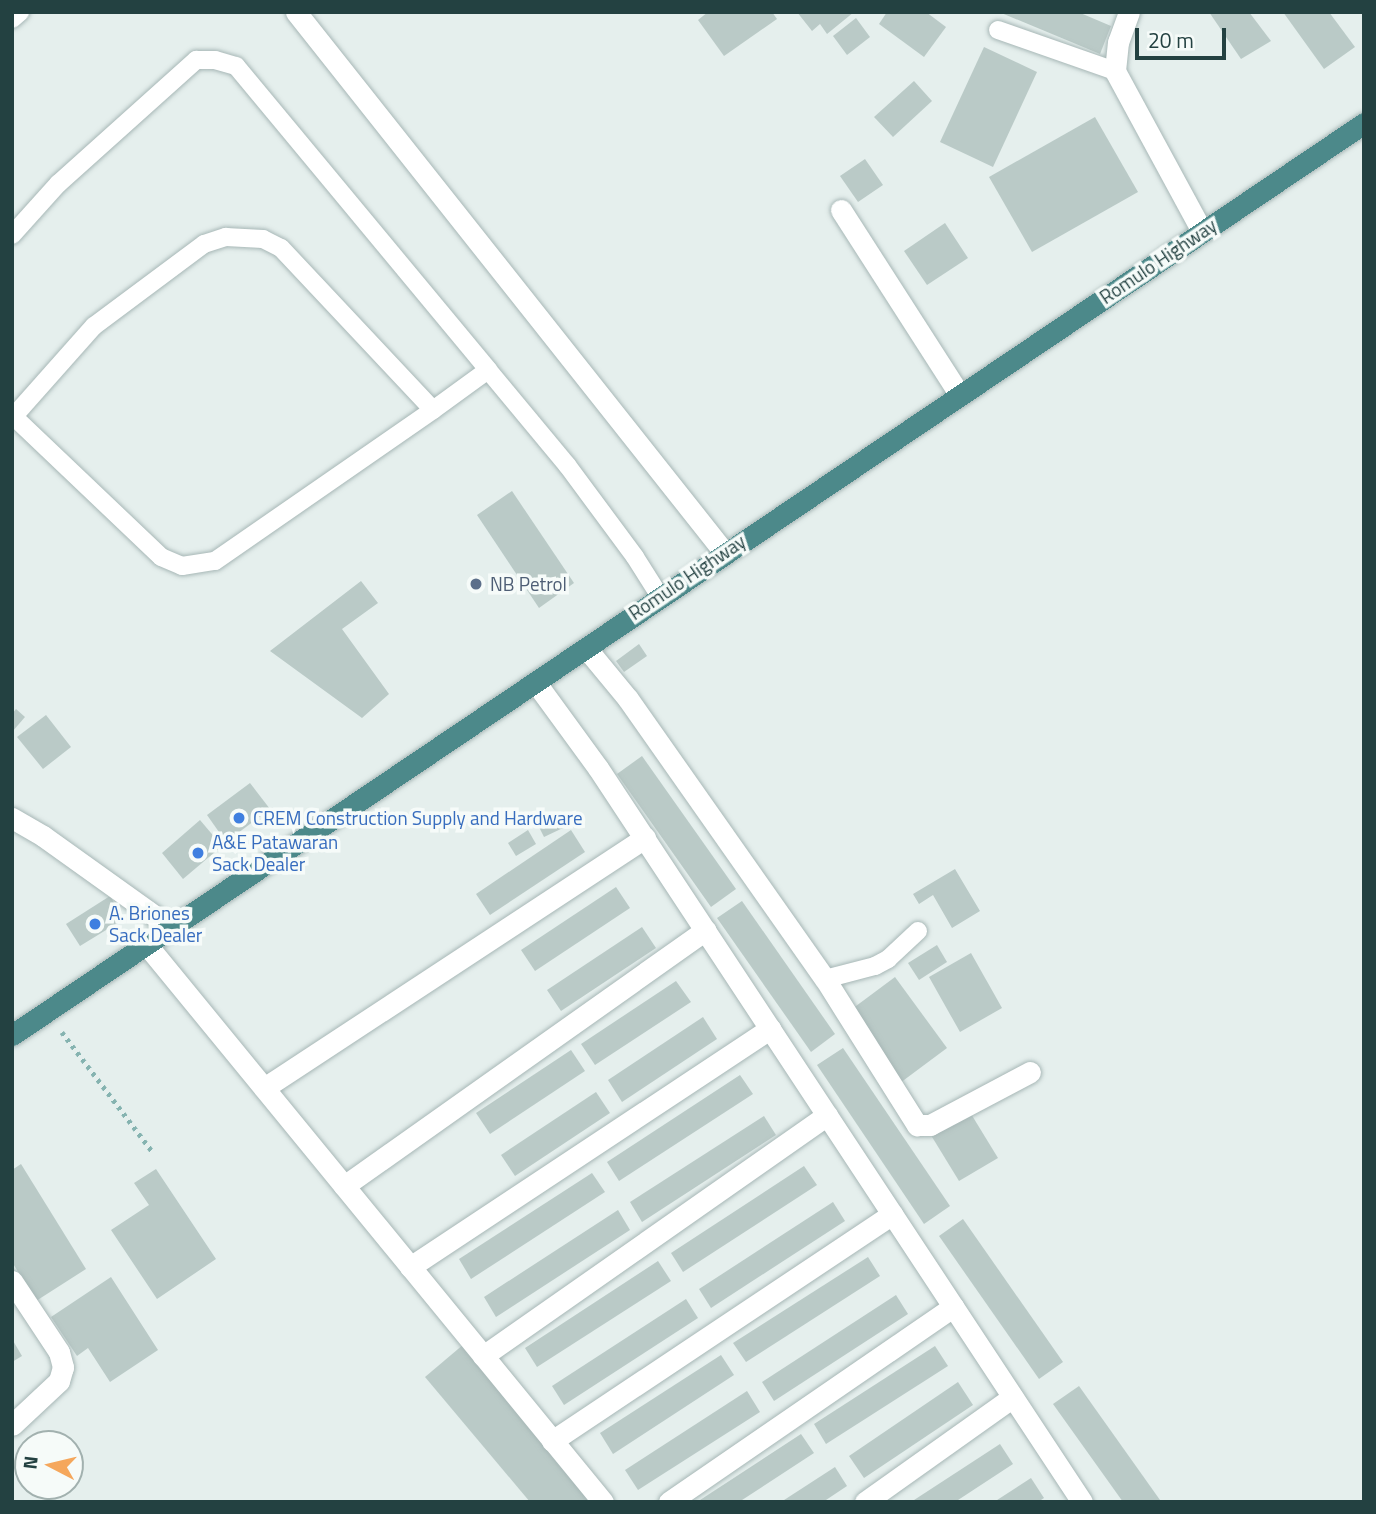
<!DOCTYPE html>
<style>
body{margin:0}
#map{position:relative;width:1376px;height:1514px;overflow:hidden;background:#e5efed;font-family:"Titillium Web",sans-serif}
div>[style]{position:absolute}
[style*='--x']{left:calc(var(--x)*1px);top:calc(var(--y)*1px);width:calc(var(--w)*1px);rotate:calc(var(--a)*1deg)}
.building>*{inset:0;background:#bacac7}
.path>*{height:4.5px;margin-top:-2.25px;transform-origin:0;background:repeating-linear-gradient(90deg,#85b3b0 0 3.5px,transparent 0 8.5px)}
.roads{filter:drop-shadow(0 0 2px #a7b7b6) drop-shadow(0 0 2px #a7b7b6)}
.service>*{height:18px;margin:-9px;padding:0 9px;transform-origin:9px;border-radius:9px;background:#fff}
.minor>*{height:21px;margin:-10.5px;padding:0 10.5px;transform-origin:10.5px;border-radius:10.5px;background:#fff}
.trunk>*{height:21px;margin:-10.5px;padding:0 10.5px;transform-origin:10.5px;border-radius:10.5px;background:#4c898a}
.dots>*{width:19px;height:19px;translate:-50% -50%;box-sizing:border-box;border:4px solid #f6fbf9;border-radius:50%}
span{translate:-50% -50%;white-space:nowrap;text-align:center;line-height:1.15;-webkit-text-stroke:7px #f6fbf9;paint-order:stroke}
.street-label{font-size:19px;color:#234141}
.service-label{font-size:19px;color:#4e5e75}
.left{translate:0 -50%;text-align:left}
.shop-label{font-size:19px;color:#366cbe}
.frame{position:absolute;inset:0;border:14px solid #234141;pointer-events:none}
.north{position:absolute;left:14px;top:1430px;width:70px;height:70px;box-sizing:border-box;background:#f6fbf9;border:2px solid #a2b1af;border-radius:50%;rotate:277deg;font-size:19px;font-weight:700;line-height:28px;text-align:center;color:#234141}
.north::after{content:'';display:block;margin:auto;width:24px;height:32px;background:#f5a75c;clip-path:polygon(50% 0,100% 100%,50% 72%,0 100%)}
.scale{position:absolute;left:1135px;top:28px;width:91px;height:32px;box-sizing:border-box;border:4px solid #234141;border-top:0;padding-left:9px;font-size:21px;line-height:24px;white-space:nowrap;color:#234141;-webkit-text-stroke:5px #f6fbf9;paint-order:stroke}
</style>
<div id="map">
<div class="building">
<i style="clip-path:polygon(708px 12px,772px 12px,777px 19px,724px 56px,698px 20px)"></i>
<i style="clip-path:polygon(797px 12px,854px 12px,827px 34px,820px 24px,812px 31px)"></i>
<i style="clip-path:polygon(887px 12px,926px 12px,946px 27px,924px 57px,879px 24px)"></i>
<i style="clip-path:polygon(999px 12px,1078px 12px,1111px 26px,1100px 54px)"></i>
<i style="clip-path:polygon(1209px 12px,1249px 12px,1271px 41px,1241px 59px)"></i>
<i style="clip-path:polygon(1283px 12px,1329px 12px,1355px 47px,1324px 69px)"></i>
<i style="clip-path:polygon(856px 18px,870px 37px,847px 55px,833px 36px)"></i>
<i style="clip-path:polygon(984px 47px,1037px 72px,993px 167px,940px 142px)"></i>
<i style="clip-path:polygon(914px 81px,932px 101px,893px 137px,874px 117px)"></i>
<i style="clip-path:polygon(1095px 117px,1138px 192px,1032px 252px,989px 177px)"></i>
<i style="clip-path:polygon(865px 159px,883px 185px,858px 202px,840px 176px)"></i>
<i style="clip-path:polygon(945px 223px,968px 258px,927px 285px,904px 251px)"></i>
<i style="clip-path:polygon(512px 491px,574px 583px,539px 608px,477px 515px)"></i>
<i style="clip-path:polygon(361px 581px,378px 603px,342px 629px,389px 694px,362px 718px,270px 651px)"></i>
<i style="clip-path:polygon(639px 644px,647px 656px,624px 672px,616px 661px)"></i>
<i style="clip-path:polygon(16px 709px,25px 717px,12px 732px,12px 714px)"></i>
<i style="clip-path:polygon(46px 715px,71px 747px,43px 769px,17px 737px)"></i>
<i style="clip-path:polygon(642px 756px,736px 889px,711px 907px,617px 774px)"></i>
<i style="clip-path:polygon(250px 783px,270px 809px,226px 842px,207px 815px)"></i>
<i style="clip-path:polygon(559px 815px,565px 827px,544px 837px,538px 825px)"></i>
<i style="clip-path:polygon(200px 820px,222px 846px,183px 879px,162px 853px)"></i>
<i style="clip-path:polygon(528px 830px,536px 844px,516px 856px,508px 843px)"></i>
<i style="clip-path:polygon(571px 830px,585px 852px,490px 915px,476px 894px)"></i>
<i style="clip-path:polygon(955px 869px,980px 911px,952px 928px,933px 895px,919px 904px,913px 894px)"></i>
<i style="clip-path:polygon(616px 887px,630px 908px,535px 971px,521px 950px)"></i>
<i style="clip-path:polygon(110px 896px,124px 919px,80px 946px,66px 924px)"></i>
<i style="clip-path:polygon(742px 901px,835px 1034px,811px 1052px,717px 918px)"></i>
<i style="clip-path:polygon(642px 927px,656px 948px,561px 1011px,547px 990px)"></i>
<i style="clip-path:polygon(937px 945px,947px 962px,919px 980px,908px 963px)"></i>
<i style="clip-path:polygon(971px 953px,1002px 1008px,960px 1032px,929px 977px)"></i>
<i style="clip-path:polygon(895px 977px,947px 1048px,900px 1083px,848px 1012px)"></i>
<i style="clip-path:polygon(676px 981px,691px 1002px,595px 1065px,581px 1044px)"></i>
<i style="clip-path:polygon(703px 1017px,717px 1039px,622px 1102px,608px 1080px)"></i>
<i style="clip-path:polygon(843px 1048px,950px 1206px,924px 1224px,817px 1065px)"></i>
<i style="clip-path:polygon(571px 1050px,585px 1071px,490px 1134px,476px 1113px)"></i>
<i style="clip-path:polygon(740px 1075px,753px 1094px,619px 1181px,607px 1162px)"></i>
<i style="clip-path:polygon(596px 1092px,610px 1113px,515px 1176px,501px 1155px)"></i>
<i style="clip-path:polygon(968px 1109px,998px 1158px,959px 1181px,929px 1132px)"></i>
<i style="clip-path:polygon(764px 1116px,776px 1135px,642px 1222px,630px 1202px)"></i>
<i style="clip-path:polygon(21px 1164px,86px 1269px,36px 1301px,12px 1262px,12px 1170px)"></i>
<i style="clip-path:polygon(804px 1166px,817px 1185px,683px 1272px,671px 1253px)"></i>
<i style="clip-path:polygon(156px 1169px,216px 1259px,157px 1299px,111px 1230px,149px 1205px,134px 1183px)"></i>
<i style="clip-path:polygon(592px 1173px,605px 1192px,471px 1279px,459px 1259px)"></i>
<i style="clip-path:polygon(833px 1202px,845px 1221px,711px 1308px,699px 1289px)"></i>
<i style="clip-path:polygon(618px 1210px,630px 1230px,496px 1317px,484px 1297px)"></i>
<i style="clip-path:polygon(963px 1219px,1063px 1362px,1039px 1379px,939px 1236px)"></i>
<i style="clip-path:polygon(868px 1257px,880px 1276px,746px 1362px,733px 1343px)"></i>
<i style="clip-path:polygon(658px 1261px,671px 1281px,537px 1367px,525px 1348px)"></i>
<i style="clip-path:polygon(111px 1277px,158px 1350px,110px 1382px,88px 1348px,77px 1356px,51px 1317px)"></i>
<i style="clip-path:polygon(896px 1295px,908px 1314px,774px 1401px,762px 1382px)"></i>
<i style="clip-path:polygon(686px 1299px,698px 1318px,564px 1405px,552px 1386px)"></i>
<i style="clip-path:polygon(12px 1339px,22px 1356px,12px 1362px)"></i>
<i style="clip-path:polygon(464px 1344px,595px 1502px,530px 1502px,425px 1377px)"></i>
<i style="clip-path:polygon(935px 1346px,948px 1366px,826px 1444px,814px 1424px)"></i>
<i style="clip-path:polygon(721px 1355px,734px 1375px,613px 1454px,600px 1433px)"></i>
<i style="clip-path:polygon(958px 1382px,973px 1405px,864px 1478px,849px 1456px)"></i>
<i style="clip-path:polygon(1079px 1386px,1160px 1500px,1158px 1502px,1123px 1502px,1053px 1404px)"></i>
<i style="clip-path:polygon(747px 1391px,760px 1412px,638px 1490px,625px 1470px)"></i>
<i style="clip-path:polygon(801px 1434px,814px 1453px,739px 1502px,697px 1502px)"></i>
<i style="clip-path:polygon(1000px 1444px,1013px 1464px,955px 1502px,911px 1502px)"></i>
<i style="clip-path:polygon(835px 1467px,847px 1486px,823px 1502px,781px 1502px)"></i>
<i style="clip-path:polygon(1031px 1478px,1044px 1498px,1038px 1502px,994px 1502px)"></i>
</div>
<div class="path">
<i style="--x:62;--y:1032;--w:149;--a:52.9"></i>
</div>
<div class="roads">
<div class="service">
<i style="--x:12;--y:19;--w:11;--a:-41"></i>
<i style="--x:998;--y:30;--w:124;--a:19.3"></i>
<i style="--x:12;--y:235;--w:69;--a:-48"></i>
<i style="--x:58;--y:184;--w:186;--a:-41.9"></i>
<i style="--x:196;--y:60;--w:19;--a:0"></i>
<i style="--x:215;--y:60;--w:22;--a:16"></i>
<i style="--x:236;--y:66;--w:395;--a:50.3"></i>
<i style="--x:12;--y:415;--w:206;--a:43.6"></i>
<i style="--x:161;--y:557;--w:23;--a:23"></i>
<i style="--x:182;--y:566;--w:33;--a:-9"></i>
<i style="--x:215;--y:561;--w:265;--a:-34.7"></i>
<i style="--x:14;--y:416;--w:120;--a:-48.4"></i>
<i style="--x:94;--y:326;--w:137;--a:-36.7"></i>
<i style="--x:204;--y:244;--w:23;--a:-18"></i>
<i style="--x:226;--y:237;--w:37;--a:3"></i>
<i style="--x:263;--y:239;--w:20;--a:27"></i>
<i style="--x:281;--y:248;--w:222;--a:46.8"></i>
<i style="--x:433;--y:410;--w:68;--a:-36"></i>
<i style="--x:488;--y:370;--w:124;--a:50.3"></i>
<i style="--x:567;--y:465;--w:114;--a:53.5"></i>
<i style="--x:635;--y:557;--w:45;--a:57.7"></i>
<i style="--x:825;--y:979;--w:52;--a:-14.6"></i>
<i style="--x:875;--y:966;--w:15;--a:-28"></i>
<i style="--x:888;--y:959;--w:41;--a:-43"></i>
</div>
<div class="minor">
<i style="--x:296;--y:12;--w:689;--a:51.6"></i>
<i style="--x:1129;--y:12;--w:32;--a:110"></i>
<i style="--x:1118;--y:42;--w:29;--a:96"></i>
<i style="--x:1115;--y:71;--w:182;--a:61.5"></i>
<i style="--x:841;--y:210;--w:219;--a:57.3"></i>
<i style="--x:586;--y:648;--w:66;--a:50.5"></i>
<i style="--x:628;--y:699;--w:342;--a:54.9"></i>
<i style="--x:825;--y:979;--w:173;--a:57.8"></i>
<i style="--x:917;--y:1125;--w:13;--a:0"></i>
<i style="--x:930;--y:1125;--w:113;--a:-27.9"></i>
<i style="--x:536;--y:683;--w:105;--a:53.9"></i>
<i style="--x:598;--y:768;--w:879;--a:56.6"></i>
<i style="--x:12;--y:818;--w:36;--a:30"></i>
<i style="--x:43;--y:836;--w:156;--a:35.6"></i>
<i style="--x:146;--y:944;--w:721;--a:50.68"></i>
<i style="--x:264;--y:1088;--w:456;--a:-33.3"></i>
<i style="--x:344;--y:1186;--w:443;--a:-35.3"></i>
<i style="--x:410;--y:1267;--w:432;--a:-33.5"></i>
<i style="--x:12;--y:1281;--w:85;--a:56.5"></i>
<i style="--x:59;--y:1352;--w:16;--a:75"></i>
<i style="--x:63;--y:1367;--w:15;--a:106"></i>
<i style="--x:59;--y:1381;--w:64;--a:136.9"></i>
<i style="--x:483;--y:1356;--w:420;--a:-35"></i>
<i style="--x:552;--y:1441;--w:409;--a:-33.7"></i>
<i style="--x:669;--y:1502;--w:345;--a:-34.5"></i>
<i style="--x:865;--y:1502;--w:181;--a:-35.4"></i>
</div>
<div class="trunk">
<i style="--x:12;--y:1035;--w:1631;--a:-34"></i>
</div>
</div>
<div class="dots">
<i style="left:476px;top:584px;background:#5c6f8a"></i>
<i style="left:239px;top:818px;background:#3f7fe0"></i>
<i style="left:198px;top:853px;background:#3f7fe0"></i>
<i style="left:95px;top:924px;background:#3f7fe0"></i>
</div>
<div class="street-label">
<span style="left:1158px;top:261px;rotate:-34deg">Romulo Highway</span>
<span style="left:687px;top:577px;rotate:-34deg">Romulo Highway</span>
</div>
<div class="service-label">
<span class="left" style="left:490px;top:584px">NB Petrol</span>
</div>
<div class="shop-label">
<span class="left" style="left:253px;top:818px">CREM Construction Supply and Hardware</span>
<span class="left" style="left:212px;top:853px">A&amp;E Patawaran<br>Sack Dealer</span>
<span class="left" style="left:109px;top:924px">A. Briones<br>Sack Dealer</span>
</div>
<div class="frame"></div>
<div class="north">N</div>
<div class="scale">20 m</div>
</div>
